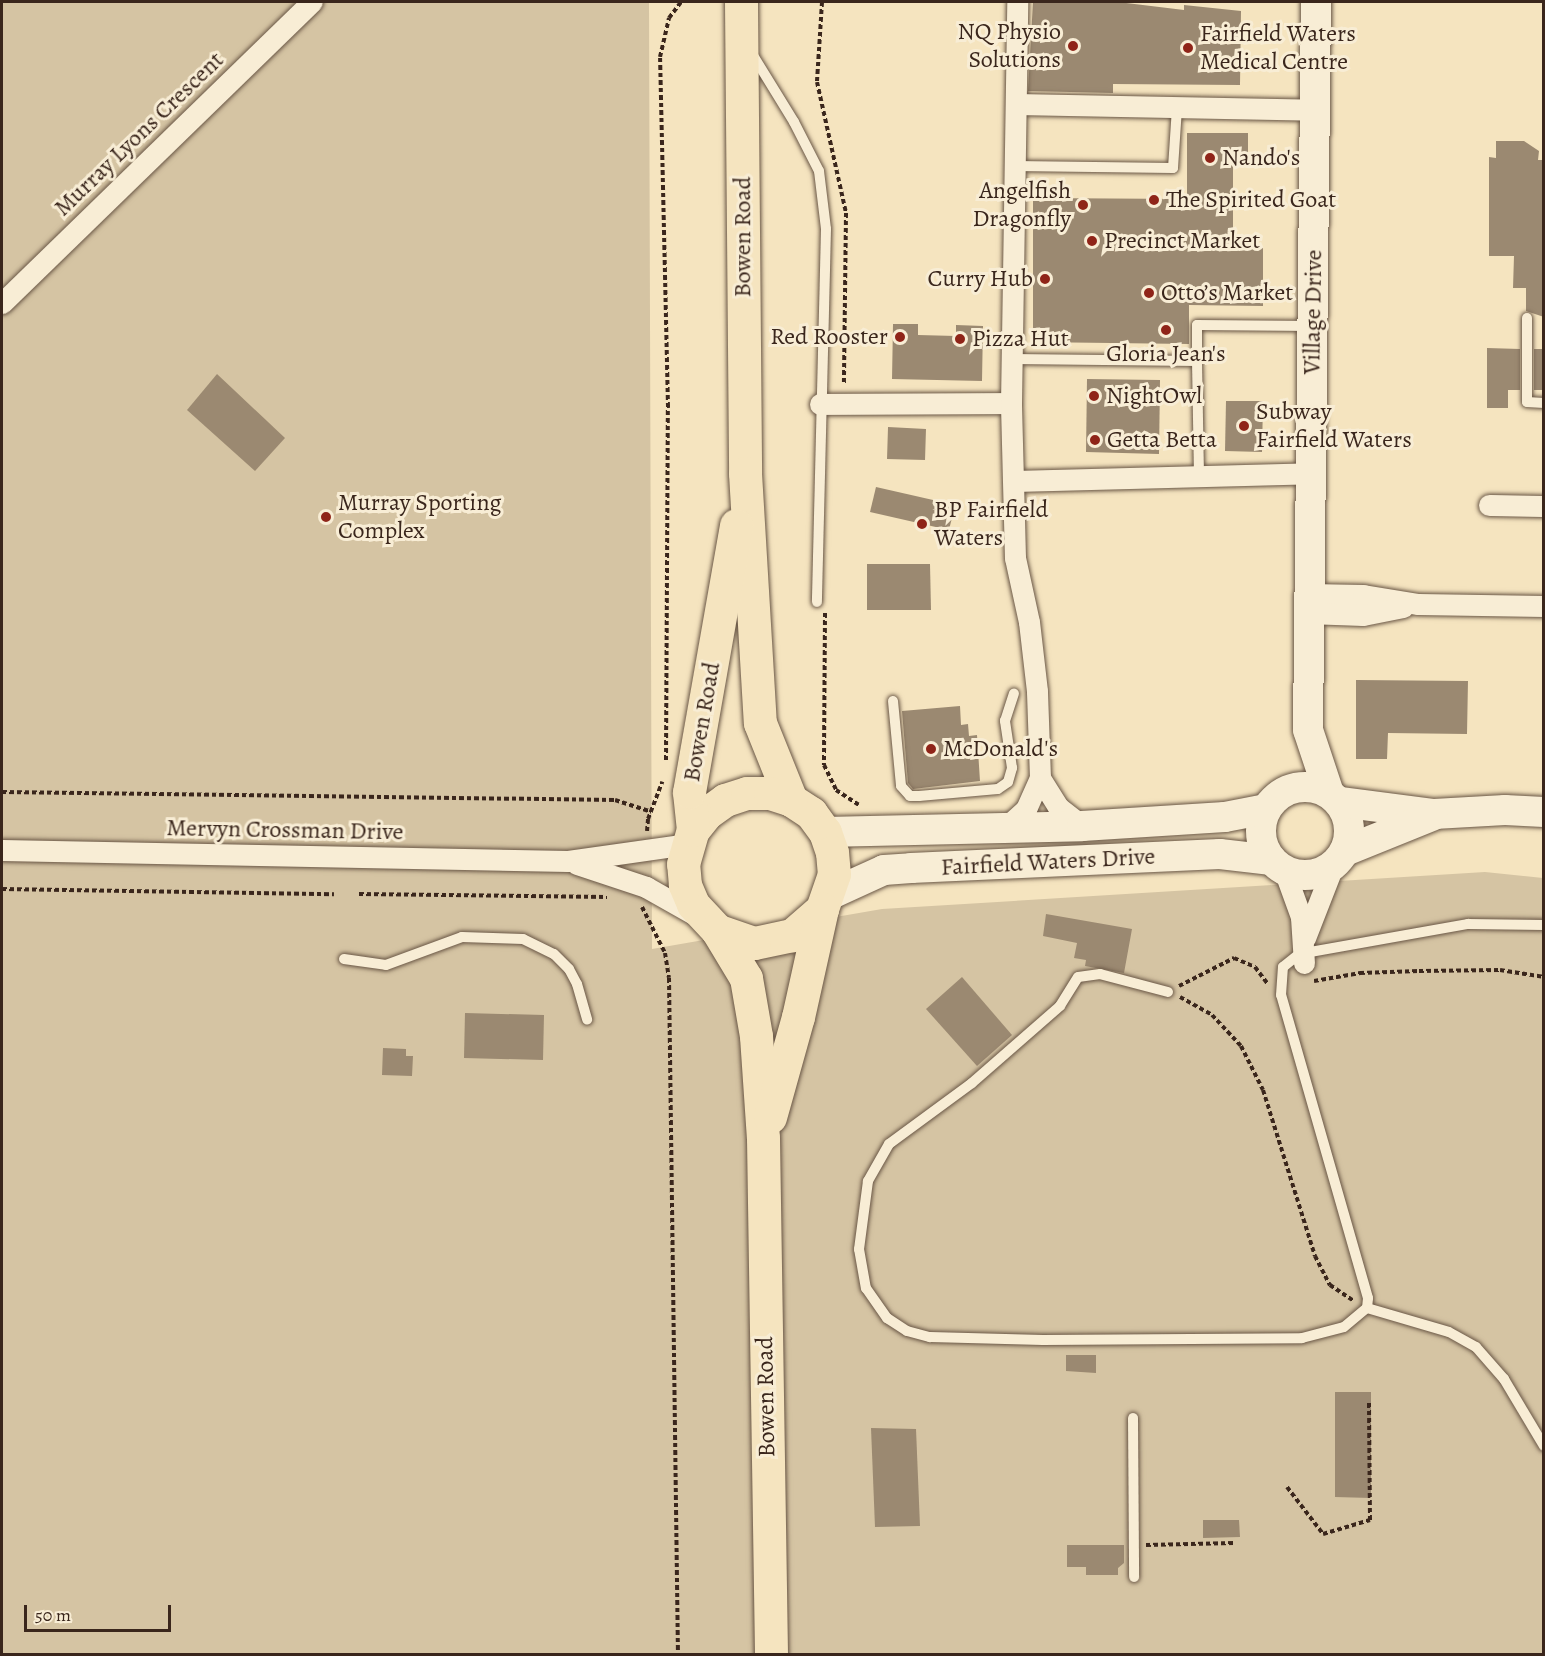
<!DOCTYPE html>
<meta charset="utf-8">
<style>
body{margin:0}
#map{position:relative;width:1545px;height:1656px;overflow:hidden;background:#f5e4bf;font-family:Alegreya,serif}
div>[style]{position:absolute}
[style*='--x']{left:calc(var(--x)*1px);top:calc(var(--y)*1px);width:calc(var(--w)*1px);rotate:calc(var(--a)*1deg)}
.green>*{inset:0;background:#d5c4a3}
.building>*{inset:0;background:#9b8971}
.path>*{height:4px;margin-top:-2px;transform-origin:0;background:repeating-linear-gradient(90deg,#3a261c 0 4.5px,transparent 0 7.5px)}
.roads{filter:drop-shadow(0 0 2px #695645) drop-shadow(0 0 2px #695645)}
.lane>*{height:10px;margin:-5px;padding:0 5px;transform-origin:5px;border-radius:5px;background:#f8edd5}
.street>*{height:21px;margin:-10.5px;padding:0 10.5px;transform-origin:10.5px;border-radius:10.5px;background:#f8edd5}
.secondary>*{height:30px;margin:-15px;padding:0 15px;transform-origin:15px;border-radius:15px;background:#f8edd5}
.secondary>.ring{margin:-15px;padding:0;box-sizing:content-box;background:none;border:30px solid #f8edd5;border-radius:50%}
.primary>*{height:33px;margin:-16.5px;padding:0 16.5px;transform-origin:16.5px;border-radius:16.5px;background:#f5e4bf}
.dots>*{width:16px;height:16px;translate:-50% -50%;box-sizing:border-box;border:3px solid #f8edd5;border-radius:50%}
span{translate:-50% -50%;white-space:nowrap;text-align:center;line-height:1.15;-webkit-text-stroke:6px #f8edd5;paint-order:stroke}
.poi-label{font-size:24px;color:#3a261c}
.right{translate:-100% -50%;text-align:right}
.left{translate:0 -50%;text-align:left}
.street-label{font-size:24px;color:#3a261c}
.frame{position:absolute;inset:0;border:3px solid #3a261c;pointer-events:none}
.scale{position:absolute;left:24px;top:1605px;width:147px;height:27px;box-sizing:border-box;border:3px solid #3a261c;border-top:0;padding-left:8px;font-size:18px;line-height:21px;white-space:nowrap;color:#3a261c;-webkit-text-stroke:4px #f8edd5;paint-order:stroke}
</style>
<div id="map">
<div class="green">
<i style="clip-path:polygon(2px 2px,649px 2px,652px 949px,882px 909px,1485px 872px,1543px 878px,1543px 1654px,2px 1654px)"></i>
</div>
<div class="building">
<i style="clip-path:polygon(1033px 2px,1118px 2px,1184px 10px,1184px 5px,1241px 11px,1240px 85px,1113px 84px,1113px 93px,1028px 91px)"></i>
<i style="clip-path:polygon(1187px 133px,1248px 133px,1248px 161px,1233px 161px,1233px 247px,1263px 247px,1263px 306px,1189px 305px,1189px 344px,1033px 342px,1033px 198px,1187px 199px)"></i>
<i style="clip-path:polygon(1496px 141px,1524px 141px,1539px 151px,1538px 160px,1544px 160px,1544px 317px,1526px 311px,1526px 288px,1513px 288px,1514px 256px,1489px 256px,1489px 157px,1496px 158px)"></i>
<i style="clip-path:polygon(893px 324px,918px 324px,918px 335px,956px 336px,956px 325px,983px 326px,982px 381px,892px 379px)"></i>
<i style="clip-path:polygon(1487px 348px,1520px 349px,1520px 390px,1508px 390px,1508px 408px,1487px 408px)"></i>
<i style="clip-path:polygon(1534px 349px,1544px 349px,1544px 390px,1534px 390px)"></i>
<i style="clip-path:polygon(217px 374px,285px 438px,255px 471px,187px 410px)"></i>
<i style="clip-path:polygon(1087px 379px,1160px 380px,1159px 454px,1086px 452px)"></i>
<i style="clip-path:polygon(1226px 401px,1263px 401px,1262px 452px,1225px 451px)"></i>
<i style="clip-path:polygon(888px 427px,926px 429px,925px 460px,887px 459px)"></i>
<i style="clip-path:polygon(876px 487px,955px 505px,949px 530px,870px 512px)"></i>
<i style="clip-path:polygon(867px 564px,930px 564px,931px 610px,867px 610px)"></i>
<i style="clip-path:polygon(1356px 680px,1468px 681px,1467px 734px,1388px 733px,1387px 759px,1356px 759px)"></i>
<i style="clip-path:polygon(960px 706px,961px 725px,968px 724px,969px 736px,977px 735px,980px 781px,913px 789px,908px 783px,902px 711px)"></i>
<i style="clip-path:polygon(1046px 914px,1132px 929px,1124px 973px,1085px 966px,1086px 960px,1074px 958px,1077px 943px,1043px 936px)"></i>
<i style="clip-path:polygon(962px 977px,1012px 1035px,977px 1066px,926px 1009px)"></i>
<i style="clip-path:polygon(465px 1013px,544px 1015px,543px 1060px,464px 1058px)"></i>
<i style="clip-path:polygon(383px 1048px,406px 1049px,406px 1056px,413px 1056px,412px 1076px,382px 1075px)"></i>
<i style="clip-path:polygon(1066px 1355px,1096px 1355px,1096px 1373px,1066px 1371px)"></i>
<i style="clip-path:polygon(1335px 1392px,1371px 1392px,1371px 1498px,1335px 1497px)"></i>
<i style="clip-path:polygon(871px 1428px,916px 1429px,920px 1526px,875px 1527px)"></i>
<i style="clip-path:polygon(1203px 1520px,1239px 1520px,1240px 1537px,1203px 1538px)"></i>
<i style="clip-path:polygon(1067px 1545px,1124px 1545px,1124px 1563px,1118px 1568px,1118px 1575px,1086px 1575px,1086px 1567px,1067px 1567px)"></i>
</div>
<div class="path">
<i style="--x:822;--y:2;--w:80;--a:93.6"></i>
<i style="--x:817;--y:82;--w:134;--a:77.5"></i>
<i style="--x:846;--y:213;--w:171;--a:90.7"></i>
<i style="--x:825;--y:613;--w:152;--a:90.4"></i>
<i style="--x:824;--y:765;--w:28;--a:64"></i>
<i style="--x:836;--y:790;--w:27;--a:33"></i>
<i style="--x:666;--y:760;--w:353;--a:-89.7"></i>
<i style="--x:668;--y:407;--w:350;--a:-91.3"></i>
<i style="--x:660;--y:57;--w:40;--a:-77"></i>
<i style="--x:669;--y:18;--w:20;--a:-53"></i>
<i style="--x:2;--y:792;--w:613;--a:0.75"></i>
<i style="--x:615;--y:800;--w:38;--a:18"></i>
<i style="--x:647;--y:831;--w:12;--a:-85"></i>
<i style="--x:648;--y:819;--w:40;--a:-69"></i>
<i style="--x:2;--y:889;--w:332;--a:0.9"></i>
<i style="--x:359;--y:894;--w:248;--a:0.7"></i>
<i style="--x:642;--y:907;--w:51;--a:63.4"></i>
<i style="--x:665;--y:953;--w:25;--a:81"></i>
<i style="--x:669;--y:978;--w:676;--a:89.24"></i>
<i style="--x:1314;--y:981;--w:47;--a:-9.9"></i>
<i style="--x:1360;--y:973;--w:59;--a:-1.9"></i>
<i style="--x:1419;--y:971;--w:81;--a:-0.7"></i>
<i style="--x:1500;--y:970;--w:45;--a:9"></i>
<i style="--x:1179;--y:986;--w:62;--a:-27"></i>
<i style="--x:1234;--y:958;--w:23;--a:23"></i>
<i style="--x:1255;--y:967;--w:21;--a:53"></i>
<i style="--x:1180;--y:997;--w:37;--a:29"></i>
<i style="--x:1212;--y:1015;--w:42;--a:46.9"></i>
<i style="--x:1241;--y:1046;--w:49;--a:63.4"></i>
<i style="--x:1263;--y:1090;--w:174;--a:72.6"></i>
<i style="--x:1315;--y:1256;--w:33;--a:63"></i>
<i style="--x:1330;--y:1285;--w:29;--a:34"></i>
<i style="--x:1287;--y:1487;--w:59;--a:52.5"></i>
<i style="--x:1323;--y:1534;--w:49;--a:-16.6"></i>
<i style="--x:1370;--y:1520;--w:117;--a:-90.5"></i>
<i style="--x:1146;--y:1545;--w:88;--a:-1.3"></i>
</div>
<div class="roads">
<div class="lane">
<i style="--x:751;--y:52;--w:82;--a:58.4"></i>
<i style="--x:794;--y:122;--w:55;--a:63"></i>
<i style="--x:819;--y:171;--w:58;--a:83.1"></i>
<i style="--x:826;--y:229;--w:373;--a:91.4"></i>
<i style="--x:1015;--y:166;--w:158;--a:0.7"></i>
<i style="--x:1173;--y:168;--w:61;--a:-86.2"></i>
<i style="--x:1527;--y:318;--w:84;--a:90"></i>
<i style="--x:1527;--y:402;--w:17;--a:3"></i>
<i style="--x:1012;--y:359;--w:185;--a:0.6"></i>
<i style="--x:1197;--y:361;--w:36;--a:-90"></i>
<i style="--x:1197;--y:325;--w:115;--a:0.5"></i>
<i style="--x:1197;--y:361;--w:116;--a:89"></i>
<i style="--x:893;--y:701;--w:85;--a:84.6"></i>
<i style="--x:901;--y:786;--w:13;--a:48"></i>
<i style="--x:910;--y:796;--w:9;--a:0"></i>
<i style="--x:919;--y:796;--w:79;--a:-5.1"></i>
<i style="--x:998;--y:789;--w:12;--a:-35"></i>
<i style="--x:1008;--y:782;--w:15;--a:-74"></i>
<i style="--x:1012;--y:768;--w:48;--a:-98.5"></i>
<i style="--x:1005;--y:721;--w:29;--a:-72"></i>
<i style="--x:344;--y:959;--w:42;--a:8.1"></i>
<i style="--x:386;--y:965;--w:81;--a:-20.2"></i>
<i style="--x:462;--y:937;--w:61;--a:1.9"></i>
<i style="--x:523;--y:939;--w:34;--a:26"></i>
<i style="--x:554;--y:954;--w:21;--a:45"></i>
<i style="--x:569;--y:969;--w:17;--a:62"></i>
<i style="--x:577;--y:984;--w:37;--a:74"></i>
<i style="--x:1168;--y:992;--w:70;--a:-165.2"></i>
<i style="--x:1100;--y:974;--w:22;--a:172"></i>
<i style="--x:1078;--y:977;--w:34;--a:122"></i>
<i style="--x:1060;--y:1006;--w:117;--a:138.8"></i>
<i style="--x:972;--y:1083;--w:103;--a:143.7"></i>
<i style="--x:889;--y:1144;--w:43;--a:119.6"></i>
<i style="--x:868;--y:1181;--w:69;--a:97.5"></i>
<i style="--x:859;--y:1249;--w:40;--a:80"></i>
<i style="--x:866;--y:1288;--w:37;--a:55"></i>
<i style="--x:887;--y:1318;--w:24;--a:33"></i>
<i style="--x:907;--y:1331;--w:24;--a:15"></i>
<i style="--x:930;--y:1337;--w:113;--a:1.5"></i>
<i style="--x:1043;--y:1340;--w:259;--a:-0.4"></i>
<i style="--x:1302;--y:1338;--w:43;--a:-14.7"></i>
<i style="--x:1344;--y:1327;--w:30;--a:-40"></i>
<i style="--x:1367;--y:1308;--w:10;--a:-84"></i>
<i style="--x:1368;--y:1298;--w:315;--a:-106"></i>
<i style="--x:1281;--y:995;--w:28;--a:-86"></i>
<i style="--x:1283;--y:967;--w:21;--a:-39"></i>
<i style="--x:1299;--y:954;--w:172;--a:-10.1"></i>
<i style="--x:1468;--y:924;--w:76;--a:0.8"></i>
<i style="--x:1367;--y:1308;--w:85;--a:16.3"></i>
<i style="--x:1449;--y:1332;--w:31;--a:29"></i>
<i style="--x:1476;--y:1347;--w:43;--a:48.8"></i>
<i style="--x:1504;--y:1379;--w:78;--a:59.2"></i>
<i style="--x:1133;--y:1418;--w:159;--a:89.6"></i>
</div>
<div class="street">
<i style="--x:1016;--y:104;--w:299;--a:1.1"></i>
<i style="--x:2;--y:303;--w:432;--a:-44.2"></i>
<i style="--x:820;--y:404;--w:191;--a:-0.3"></i>
<i style="--x:1015;--y:481;--w:296;--a:-1.5"></i>
<i style="--x:1489;--y:505;--w:55;--a:1"></i>
<i style="--x:1308;--y:594;--w:55;--a:1"></i>
<i style="--x:1363;--y:595;--w:56;--a:9.3"></i>
<i style="--x:1418;--y:604;--w:126;--a:0.9"></i>
<i style="--x:1307;--y:613;--w:56;--a:2"></i>
<i style="--x:1363;--y:615;--w:41;--a:-11.3"></i>
<i style="--x:1040;--y:778;--w:34;--a:58"></i>
<i style="--x:1058;--y:807;--w:31;--a:38"></i>
<i style="--x:1004;--y:829;--w:30;--a:-42"></i>
<i style="--x:1026;--y:809;--w:34;--a:-66"></i>
<i style="--x:1040;--y:778;--w:87;--a:-92"></i>
<i style="--x:1037;--y:691;--w:69;--a:-96.6"></i>
<i style="--x:1029;--y:622;--w:66;--a:-102.3"></i>
<i style="--x:1015;--y:558;--w:155;--a:-91.5"></i>
<i style="--x:1011;--y:403;--w:401;--a:-89.1"></i>
<i style="--x:2;--y:850;--w:566;--a:1.11"></i>
<i style="--x:568;--y:861;--w:120;--a:-8.1"></i>
<i style="--x:577;--y:864;--w:73;--a:18.4"></i>
<i style="--x:646;--y:887;--w:61;--a:29.5"></i>
<i style="--x:1284;--y:870;--w:50;--a:70.1"></i>
<i style="--x:1301;--y:917;--w:46;--a:86.3"></i>
<i style="--x:1305;--y:938;--w:77;--a:-68.7"></i>
</div>
<div class="secondary">
<i style="--x:1316;--y:2;--w:728;--a:90.63"></i>
<i style="--x:1308;--y:730;--w:66;--a:71.6"></i>
<i class="ring" style="left:1261px;top:787px;width:58px;height:58px"></i>
<i style="--x:1340;--y:802;--w:95;--a:7.3"></i>
<i style="--x:1434;--y:814;--w:71;--a:-3.2"></i>
<i style="--x:1505;--y:810;--w:39;--a:3"></i>
<i style="--x:825;--y:832;--w:257;--a:-1.3"></i>
<i style="--x:1082;--y:826;--w:143;--a:-3.6"></i>
<i style="--x:1225;--y:817;--w:42;--a:-11"></i>
<i style="--x:1345;--y:851;--w:94;--a:-21.9"></i>
<i style="--x:829;--y:895;--w:60;--a:-24.4"></i>
<i style="--x:884;--y:870;--w:27;--a:-4"></i>
<i style="--x:911;--y:868;--w:309;--a:-2.6"></i>
<i style="--x:1220;--y:854;--w:52;--a:6.6"></i>
</div>
<div class="primary">
<i style="--x:741;--y:2;--w:471;--a:89.5"></i>
<i style="--x:745;--y:473;--w:250;--a:86.6"></i>
<i style="--x:760;--y:723;--w:83;--a:68.1"></i>
<i style="--x:791;--y:800;--w:24;--a:33"></i>
<i style="--x:811;--y:813;--w:24;--a:54"></i>
<i style="--x:825;--y:832;--w:21;--a:71"></i>
<i style="--x:832;--y:852;--w:22;--a:85"></i>
<i style="--x:834;--y:874;--w:37;--a:109"></i>
<i style="--x:822;--y:909;--w:40;--a:139"></i>
<i style="--x:792;--y:935;--w:39;--a:168"></i>
<i style="--x:754;--y:943;--w:39;--a:-161"></i>
<i style="--x:717;--y:930;--w:35;--a:-133"></i>
<i style="--x:693;--y:904;--w:21;--a:-113"></i>
<i style="--x:685;--y:885;--w:21;--a:-95"></i>
<i style="--x:683;--y:864;--w:35;--a:-74"></i>
<i style="--x:693;--y:830;--w:22;--a:-51"></i>
<i style="--x:707;--y:813;--w:22;--a:-36"></i>
<i style="--x:725;--y:800;--w:23;--a:-18"></i>
<i style="--x:747;--y:793;--w:23;--a:0"></i>
<i style="--x:770;--y:793;--w:22;--a:18"></i>
<i style="--x:693;--y:830;--w:38;--a:-96"></i>
<i style="--x:689;--y:792;--w:271;--a:-80"></i>
<i style="--x:717;--y:930;--w:56;--a:58.9"></i>
<i style="--x:746;--y:978;--w:59;--a:80.2"></i>
<i style="--x:756;--y:1036;--w:102;--a:86.1"></i>
<i style="--x:763;--y:1138;--w:516;--a:89.11"></i>
<i style="--x:770;--y:1117;--w:104;--a:-74.4"></i>
<i style="--x:798;--y:1017;--w:111;--a:-77.5"></i>
</div>
</div>
<div class="dots">
<i style="left:1073px;top:46px;background:#8f2418"></i>
<i style="left:1188px;top:48px;background:#8f2418"></i>
<i style="left:1210px;top:158px;background:#8f2418"></i>
<i style="left:1154px;top:200px;background:#8f2418"></i>
<i style="left:1083px;top:205px;background:#8f2418"></i>
<i style="left:1092px;top:241px;background:#8f2418"></i>
<i style="left:1045px;top:279px;background:#8f2418"></i>
<i style="left:1149px;top:293px;background:#8f2418"></i>
<i style="left:1166px;top:330px;background:#8f2418"></i>
<i style="left:900px;top:337px;background:#8f2418"></i>
<i style="left:960px;top:339px;background:#8f2418"></i>
<i style="left:1094px;top:396px;background:#8f2418"></i>
<i style="left:1244px;top:426px;background:#8f2418"></i>
<i style="left:1095px;top:440px;background:#8f2418"></i>
<i style="left:326px;top:517px;background:#8f2418"></i>
<i style="left:922px;top:524px;background:#8f2418"></i>
<i style="left:931px;top:749px;background:#8f2418"></i>
</div>
<div class="poi-label">
<span class="right" style="left:1061px;top:46px">NQ Physio<br>Solutions</span>
<span class="left" style="left:1200px;top:48px">Fairfield Waters<br>Medical Centre</span>
<span class="left" style="left:1222px;top:158px">Nando's</span>
<span class="right" style="left:1071px;top:205px">Angelfish<br>Dragonfly</span>
<span class="left" style="left:1166px;top:200px">The Spirited Goat</span>
<span class="left" style="left:1104px;top:241px">Precinct Market</span>
<span class="right" style="left:1033px;top:279px">Curry Hub</span>
<span class="left" style="left:1161px;top:293px">Otto’s Market</span>
<span class="right" style="left:888px;top:337px">Red Rooster</span>
<span class="left" style="left:972px;top:339px">Pizza Hut</span>
<span style="left:1166px;top:354px">Gloria Jean's</span>
<span class="left" style="left:1106px;top:396px">NightOwl</span>
<span class="left" style="left:1256px;top:426px">Subway<br>Fairfield Waters</span>
<span class="left" style="left:1107px;top:440px">Getta Betta</span>
<span class="left" style="left:338px;top:517px">Murray Sporting<br>Complex</span>
<span class="left" style="left:934px;top:524px">BP Fairfield<br>Waters</span>
<span class="left" style="left:943px;top:749px">McDonald's</span>
</div>
<div class="street-label">
<span style="left:139px;top:134px;rotate:-44deg">Murray Lyons Crescent</span>
<span style="left:743px;top:237px;rotate:-90deg">Bowen Road</span>
<span style="left:1313px;top:312px;rotate:-89deg">Village Drive</span>
<span style="left:702px;top:722px;rotate:-80deg">Bowen Road</span>
<span style="left:285px;top:830px;rotate:1deg">Mervyn Crossman Drive</span>
<span style="left:1048px;top:862px;rotate:-3deg">Fairfield Waters Drive</span>
<span style="left:766px;top:1397px;rotate:-91deg">Bowen Road</span>
</div>
<div class="frame"></div>
<div class="scale">50 m</div>
</div>
